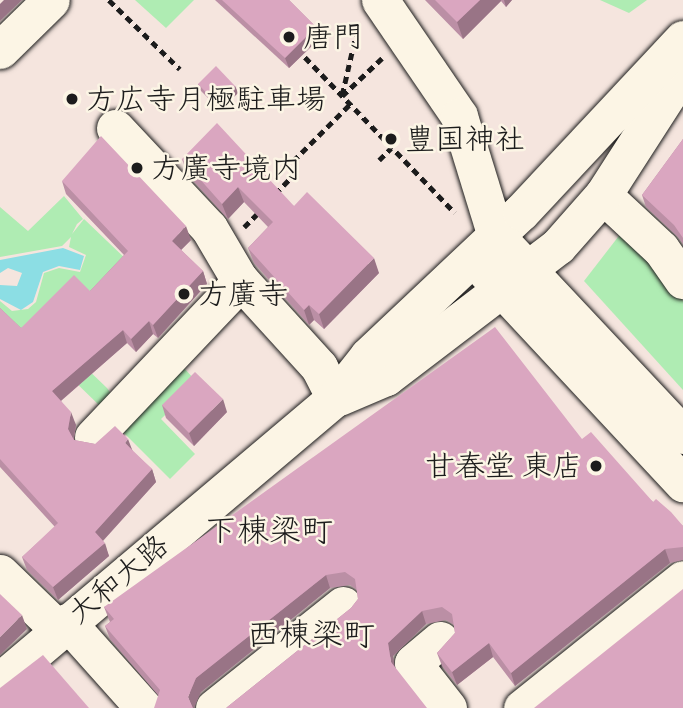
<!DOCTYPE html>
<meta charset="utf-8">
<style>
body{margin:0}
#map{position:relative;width:683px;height:708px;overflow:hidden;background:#f5e5de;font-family:Caveat,"Klee One",sans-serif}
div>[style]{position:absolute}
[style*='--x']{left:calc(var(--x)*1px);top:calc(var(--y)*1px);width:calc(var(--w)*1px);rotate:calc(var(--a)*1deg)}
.green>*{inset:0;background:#afecb3}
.water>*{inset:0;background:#8cdee4}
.path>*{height:4.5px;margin-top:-2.25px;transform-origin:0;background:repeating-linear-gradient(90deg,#1c1c1c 0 7px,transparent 0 12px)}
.roads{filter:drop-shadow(0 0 2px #1c1c1c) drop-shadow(0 0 2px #1c1c1c)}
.minor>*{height:37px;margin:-18.5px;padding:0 18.5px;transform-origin:18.5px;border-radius:18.5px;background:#fcf5e5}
.wall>*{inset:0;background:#bb8fa5}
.shaded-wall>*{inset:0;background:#997486}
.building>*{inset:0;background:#daa6c0}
.dots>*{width:19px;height:19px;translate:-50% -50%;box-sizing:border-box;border:4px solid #fcf5e5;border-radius:50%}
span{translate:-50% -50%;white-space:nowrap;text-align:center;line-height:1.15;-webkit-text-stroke:5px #fcf5e5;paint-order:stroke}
.poi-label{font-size:30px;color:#1c1c1c}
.left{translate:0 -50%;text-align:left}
.right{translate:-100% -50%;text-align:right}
.street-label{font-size:30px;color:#1c1c1c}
.neighbourhood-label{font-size:32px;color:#1c1c1c}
</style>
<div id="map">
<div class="green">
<i style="clip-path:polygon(135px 0,194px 0,166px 28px)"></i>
<i style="clip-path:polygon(600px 0,647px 0,629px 13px)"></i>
<i style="clip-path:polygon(64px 196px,83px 219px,77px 224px,72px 234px,84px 219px,130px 263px,55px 338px,107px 388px,115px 399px,102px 408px,0 309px,0 301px,12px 311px,28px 309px,36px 302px,44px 273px,59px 268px,80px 272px,86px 255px,69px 247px,71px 237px,62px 246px,0 257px,0 207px,28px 231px)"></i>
<i style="clip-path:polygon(625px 228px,642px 242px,683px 301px,683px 390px,584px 281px)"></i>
<i style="clip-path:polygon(181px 365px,198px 383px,161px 419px,195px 454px,170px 479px,118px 427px)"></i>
</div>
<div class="water">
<i style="clip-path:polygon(63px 248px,84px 256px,80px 270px,59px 266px,43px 272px,33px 302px,21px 310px,0 299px,0 285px,17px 286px,22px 273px,8px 268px,0 273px,0 260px)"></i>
</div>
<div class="path">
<i style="--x:109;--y:0;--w:99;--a:44.2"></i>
<i style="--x:305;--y:57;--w:216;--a:46.1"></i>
<i style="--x:342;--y:95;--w:72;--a:-77.1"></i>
<i style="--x:342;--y:96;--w:55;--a:-43.5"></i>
<i style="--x:379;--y:160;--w:17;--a:-45"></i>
<i style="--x:275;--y:194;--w:29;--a:-46"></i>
<i style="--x:295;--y:173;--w:12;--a:-99"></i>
<i style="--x:293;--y:161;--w:81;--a:-45"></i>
<i style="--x:244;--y:227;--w:23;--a:-45"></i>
</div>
<div class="roads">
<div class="minor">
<i style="--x:380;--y:0;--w:140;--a:55.7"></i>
<i style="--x:459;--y:116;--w:126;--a:72.9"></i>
<i style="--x:496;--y:236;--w:273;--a:46.8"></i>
<i style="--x:0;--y:50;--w:71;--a:-44.4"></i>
<i style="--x:115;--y:128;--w:137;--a:46.8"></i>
<i style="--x:209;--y:228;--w:59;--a:59.5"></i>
<i style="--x:239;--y:279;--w:119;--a:47.7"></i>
<i style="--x:319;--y:367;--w:35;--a:63"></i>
<i style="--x:603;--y:195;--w:79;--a:43"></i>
<i style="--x:661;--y:249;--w:38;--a:55"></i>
<i style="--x:486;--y:272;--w:289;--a:47"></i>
<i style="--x:339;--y:397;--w:51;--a:-23.1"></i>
<i style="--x:386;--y:377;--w:216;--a:-37.3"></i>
<i style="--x:558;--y:246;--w:68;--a:-48.6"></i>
<i style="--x:603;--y:195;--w:148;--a:-57.2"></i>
<i style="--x:93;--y:437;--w:215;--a:-46.5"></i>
<i style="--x:0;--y:573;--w:81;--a:44"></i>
<i style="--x:67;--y:622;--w:115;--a:48.2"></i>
<i style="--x:440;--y:640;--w:35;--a:140"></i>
<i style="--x:413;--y:663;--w:57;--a:52.1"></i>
<i style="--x:0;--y:681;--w:439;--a:-40.2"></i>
<i style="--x:335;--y:398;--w:53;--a:-51.8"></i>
<i style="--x:368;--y:356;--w:210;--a:-43.3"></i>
<i style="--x:521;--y:212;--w:237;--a:-46.9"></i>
<i style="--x:214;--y:708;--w:165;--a:-38.6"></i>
<i style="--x:522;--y:708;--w:206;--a:-38.7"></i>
</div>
</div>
<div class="wall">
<i style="clip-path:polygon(215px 0,289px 0,316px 27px,320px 38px,289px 68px)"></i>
<i style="clip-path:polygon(425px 0,512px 0,506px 7px,501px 1px,463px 39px)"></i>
<i style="clip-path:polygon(198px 84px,235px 86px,238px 93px,220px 110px,200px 90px)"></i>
<i style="clip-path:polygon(683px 139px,683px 244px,678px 237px,646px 207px,642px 195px)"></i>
<i style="clip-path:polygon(182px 159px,294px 206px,379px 273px,324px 329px,314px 320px,309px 325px,254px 263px,248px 248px,268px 227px,244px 202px,228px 219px,187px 174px)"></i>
<i style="clip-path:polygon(62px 181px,191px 240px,181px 250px,203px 271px,207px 284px,158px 338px,153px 334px,136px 352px,127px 343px,61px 401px,76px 425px,74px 438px,74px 440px,132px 451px,152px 469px,156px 482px,103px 541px,109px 556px,58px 600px,27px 570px,22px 557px,55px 527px,0 467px,0 308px,21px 328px,90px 291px,124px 255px,66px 194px)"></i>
<i style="clip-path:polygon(162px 405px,227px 412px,194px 446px,166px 418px)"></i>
<i style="clip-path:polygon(582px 439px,653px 502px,683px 526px,683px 560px,670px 563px,515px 686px,493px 657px,457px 685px,442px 666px,437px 653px,455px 633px,454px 625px,446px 620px,426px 624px,393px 656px,226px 708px,351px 608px,358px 599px,357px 590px,350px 585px,330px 588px,201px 692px,158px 695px,110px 639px,105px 626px,110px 622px,104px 607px)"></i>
</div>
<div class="shaded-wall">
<i style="clip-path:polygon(4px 0,22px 0,0 21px,0 4px)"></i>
<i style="clip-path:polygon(480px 0,501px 0,501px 1px,463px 39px,457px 22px)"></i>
<i style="clip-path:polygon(504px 0,512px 0,506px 7px)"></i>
<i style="clip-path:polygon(316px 27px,320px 38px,289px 68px,285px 58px)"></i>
<i style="clip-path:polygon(235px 86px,238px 93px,220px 110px,217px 104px)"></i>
<i style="clip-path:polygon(238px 187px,244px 202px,228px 219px,222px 204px)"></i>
<i style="clip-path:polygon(186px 226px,191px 240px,177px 254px,172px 241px)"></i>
<i style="clip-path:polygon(374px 258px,379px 273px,324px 329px,319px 314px)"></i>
<i style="clip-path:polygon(203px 271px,207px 284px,158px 338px,153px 325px)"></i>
<i style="clip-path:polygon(309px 305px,314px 320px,309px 325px,304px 310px)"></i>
<i style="clip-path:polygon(149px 321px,153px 334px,136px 352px,131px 339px)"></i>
<i style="clip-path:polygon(123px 330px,127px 343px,56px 405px,52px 391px)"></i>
<i style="clip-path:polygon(223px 399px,227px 412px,194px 446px,189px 433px)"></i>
<i style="clip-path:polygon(71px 412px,76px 425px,73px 442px,68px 429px)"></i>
<i style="clip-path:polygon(128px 439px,133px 452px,125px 443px)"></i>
<i style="clip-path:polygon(152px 469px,156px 482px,99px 545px,95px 532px)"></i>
<i style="clip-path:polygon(105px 543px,109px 556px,58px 600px,53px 587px)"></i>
<i style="clip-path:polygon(665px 549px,670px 563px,515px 686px,511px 673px)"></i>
<i style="clip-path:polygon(326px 575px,330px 588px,201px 692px,194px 708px,192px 708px,188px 697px,196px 678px)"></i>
<i style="clip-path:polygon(422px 611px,426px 624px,393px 656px,396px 675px,391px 662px,388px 643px)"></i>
<i style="clip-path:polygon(22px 615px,27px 629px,0 655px,0 637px)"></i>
<i style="clip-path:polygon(489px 643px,493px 657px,457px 685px,452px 672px)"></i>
</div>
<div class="building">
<i style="clip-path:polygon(222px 0,289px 0,316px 27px,285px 58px)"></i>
<i style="clip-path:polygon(435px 0,480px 0,457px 22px)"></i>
<i style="clip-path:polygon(216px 66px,235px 86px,217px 104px,198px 84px)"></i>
<i style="clip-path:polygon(217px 123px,294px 206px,307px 192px,374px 258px,319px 314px,309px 305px,304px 310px,248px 248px,273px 222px,238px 187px,222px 204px,182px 159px)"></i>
<i style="clip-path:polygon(101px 136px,186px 226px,172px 241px,203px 271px,153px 325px,149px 321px,131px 339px,123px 330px,52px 391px,71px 412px,68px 429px,74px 440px,95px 444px,115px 426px,128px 439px,125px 443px,152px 469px,95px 532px,105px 543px,53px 587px,22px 557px,58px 523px,0 459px,0 308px,21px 328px,74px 275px,90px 291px,128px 251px,62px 181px)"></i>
<i style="clip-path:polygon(683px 139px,683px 238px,674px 225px,642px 195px)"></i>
<i style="clip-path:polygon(495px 327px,582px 439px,591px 432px,653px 502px,656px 499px,671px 512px,683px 526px,683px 547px,665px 549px,511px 673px,489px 643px,452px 672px,437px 653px,455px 633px,452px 614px,442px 607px,422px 611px,388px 643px,391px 662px,427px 708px,226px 708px,351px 608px,358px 599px,355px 579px,345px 572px,326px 575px,196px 678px,188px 697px,193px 708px,154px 708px,160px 690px,105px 626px,114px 619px,104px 607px)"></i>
<i style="clip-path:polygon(195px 372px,223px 399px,189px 433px,162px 405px)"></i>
<i style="clip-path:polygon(683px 589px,683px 708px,534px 708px)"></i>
<i style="clip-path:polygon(0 594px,22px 615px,0 637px)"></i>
<i style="clip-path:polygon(43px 655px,89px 708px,0 708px,0 688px)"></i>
</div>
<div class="dots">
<i style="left:289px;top:37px;background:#1c1c1c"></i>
<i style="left:72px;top:99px;background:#1c1c1c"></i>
<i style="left:391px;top:139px;background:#1c1c1c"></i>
<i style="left:137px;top:168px;background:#1c1c1c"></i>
<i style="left:184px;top:294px;background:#1c1c1c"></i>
<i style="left:596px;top:466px;background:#1c1c1c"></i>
</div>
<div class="poi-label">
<span class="left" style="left:303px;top:37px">唐門</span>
<span class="left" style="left:86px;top:99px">方広寺月極駐車場</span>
<span class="left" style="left:405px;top:139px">豊国神社</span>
<span class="left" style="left:151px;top:168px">方廣寺境内</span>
<span class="left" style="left:198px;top:294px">方廣寺</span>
<span class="right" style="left:582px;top:466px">甘春堂 東店</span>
</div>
<div class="street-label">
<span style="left:118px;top:579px;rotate:-40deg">大和大路</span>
</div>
<div class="neighbourhood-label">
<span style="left:269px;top:531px">下棟梁町</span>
<span style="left:311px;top:635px">西棟梁町</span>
</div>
</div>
